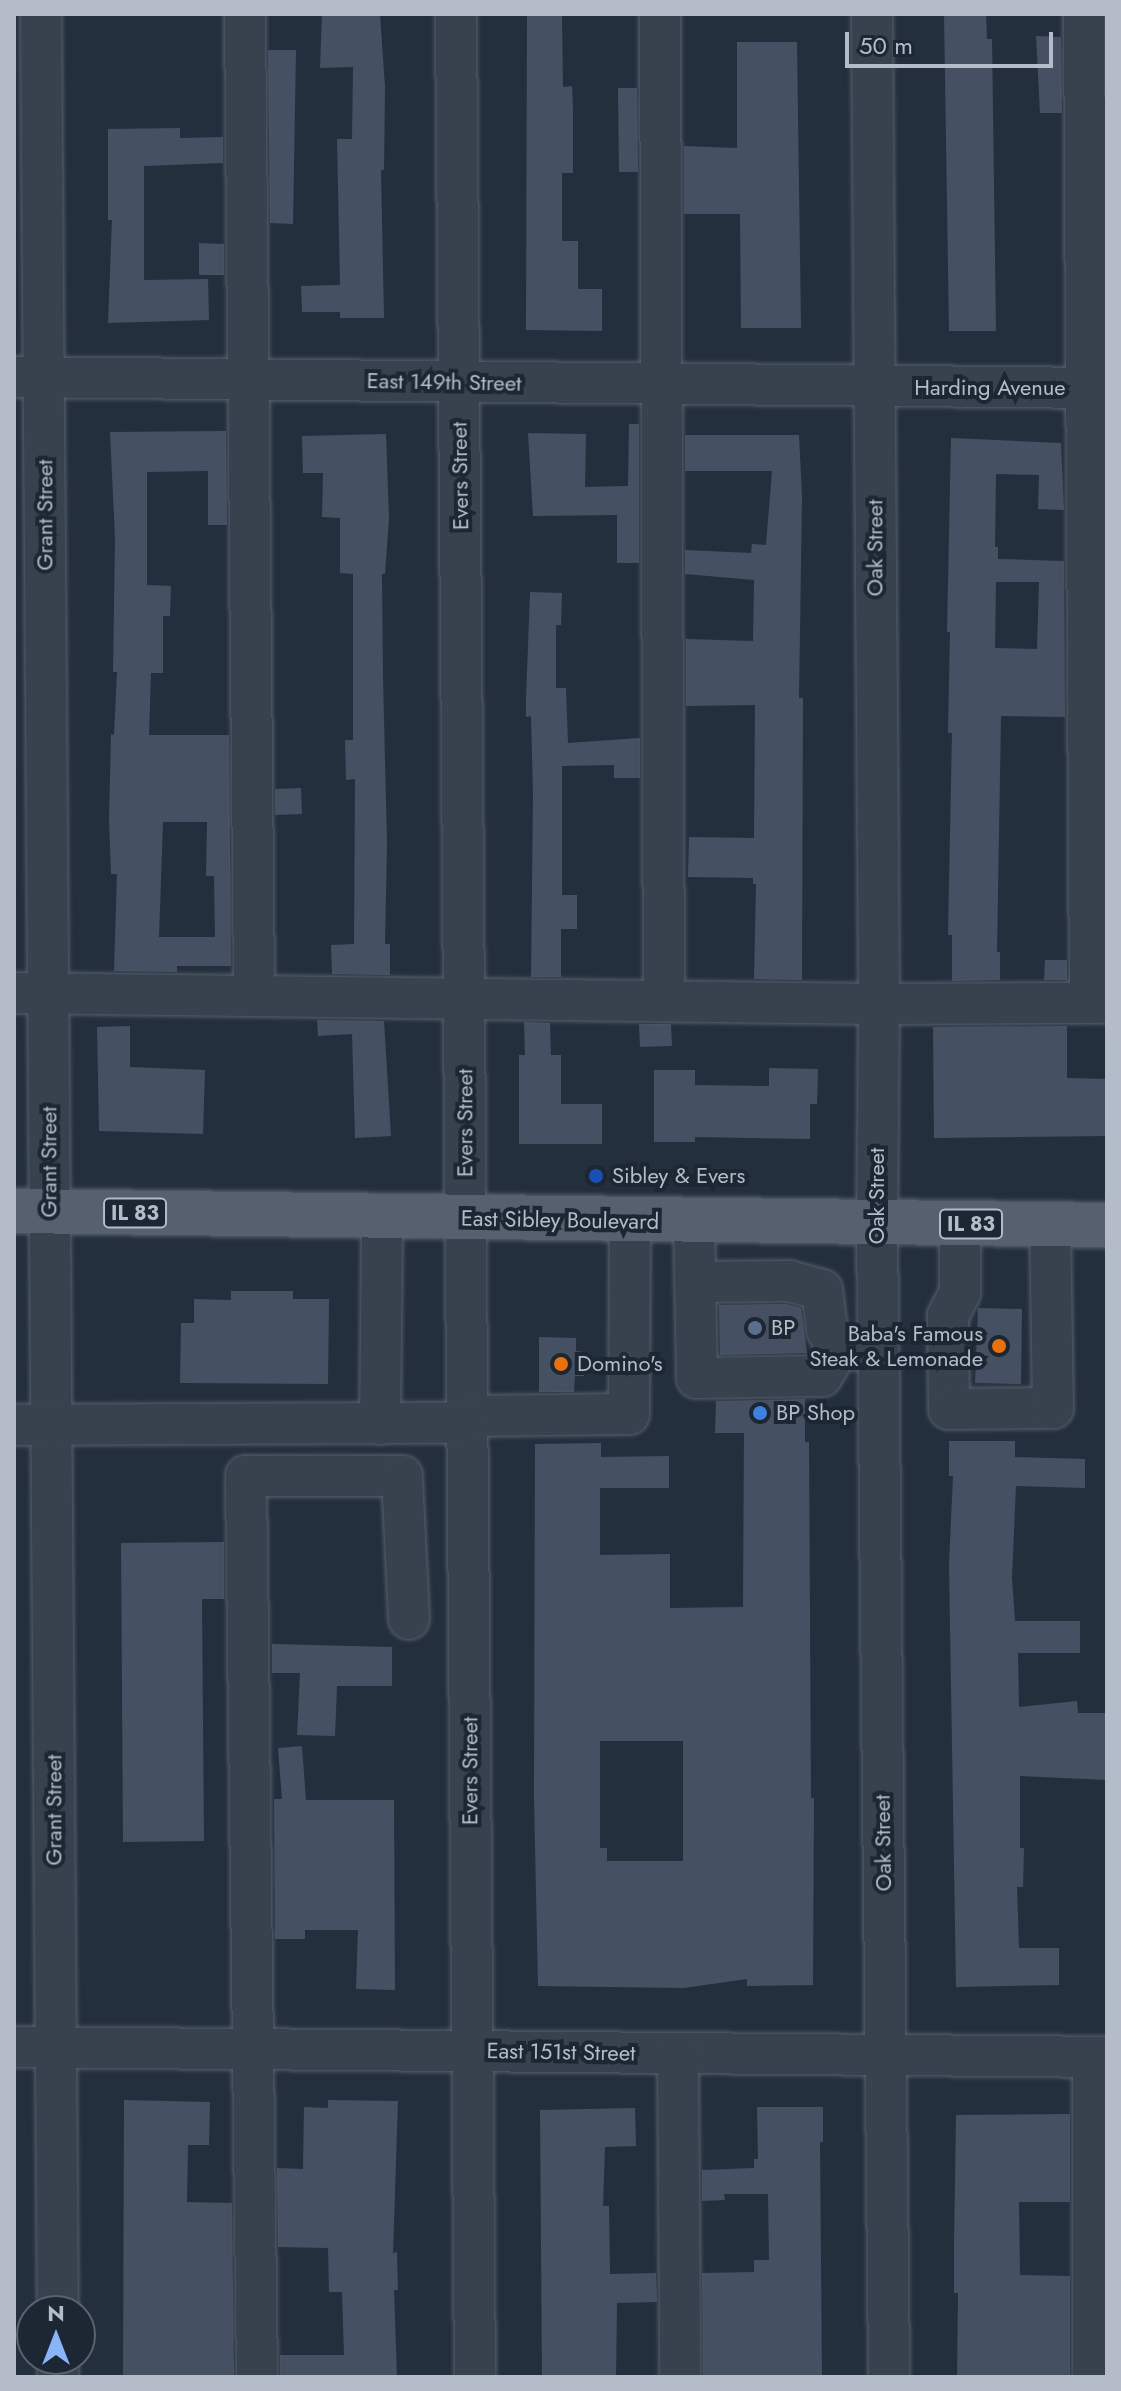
<!DOCTYPE html>
<style>
body{margin:0}
#map{position:relative;width:1121px;height:2391px;overflow:hidden;background:#242f3e;font-family:Jost,sans-serif}
div>[style]{position:absolute}
[style*='--x']{left:calc(var(--x)*1px);top:calc(var(--y)*1px);width:calc(var(--w)*1px);rotate:calc(var(--a)*1deg)}
.building>*{inset:0;background:#455162}
.roads{filter:drop-shadow(0 0 2px #565f6c) drop-shadow(0 0 2px #565f6c)}
.minor>*{height:40px;margin:-20px;padding:0 20px;transform-origin:20px;border-radius:20px;background:#38414e}
.major>*{height:44px;margin:-22px;padding:0 22px;transform-origin:22px;border-radius:22px;background:#56606e}
.dots>*{width:22px;height:22px;translate:-50% -50%;box-sizing:border-box;border:4px solid #1d2633;border-radius:50%}
span{translate:-50% -50%;white-space:nowrap;text-align:center;line-height:1.15;-webkit-text-stroke:8px #1d2633;paint-order:stroke}
.shield-label span{padding:2px 6px;background:#1d2633;border:2px solid;border-radius:6px;-webkit-text-stroke-width:0}
.shield-label{font-size:20px;color:#b4bcc9;font-weight:700}
.street-label{font-size:22px;color:#b4bcc9}
.poi-label{font-size:22px;color:#b4bcc9}
.left{translate:0 -50%;text-align:left}
.right{translate:-100% -50%;text-align:right}
.frame{position:absolute;inset:0;border:16px solid #b4bcc9;pointer-events:none}
.north{position:absolute;left:16px;top:2295px;width:80px;height:80px;box-sizing:border-box;background:#1d2633;border:2px solid #59626f;border-radius:50%;rotate:0deg;font-size:22px;font-weight:700;line-height:32px;text-align:center;color:#b4bcc9}
.north::after{content:'';display:block;margin:auto;width:28px;height:36px;background:#8ab4f8;clip-path:polygon(50% 0,100% 100%,50% 72%,0 100%)}
.scale{position:absolute;left:845px;top:32px;width:208px;height:36px;box-sizing:border-box;border:4px solid #b4bcc9;border-top:0;padding-left:10px;font-size:24px;line-height:28px;white-space:nowrap;color:#b4bcc9;-webkit-text-stroke:6px #1d2633;paint-order:stroke}
</style>
<div id="map">
<div class="building">
<i style="clip-path:polygon(322px 14px,380px 14px,385px 87px,384px 170px,381px 170px,384px 318px,340px 318px,340px 312px,302px 312px,301px 286px,340px 285px,337px 139px,352px 139px,353px 67px,320px 68px)"></i>
<i style="clip-path:polygon(527px 14px,562px 14px,563px 87px,572px 86px,573px 108px,573px 173px,562px 173px,562px 241px,578px 241px,578px 289px,602px 289px,602px 331px,526px 330px)"></i>
<i style="clip-path:polygon(944px 14px,986px 14px,987px 39px,992px 39px,996px 331px,949px 331px)"></i>
<i style="clip-path:polygon(1036px 36px,1061px 37px,1062px 113px,1040px 113px)"></i>
<i style="clip-path:polygon(737px 42px,797px 42px,801px 328px,741px 328px,740px 214px,684px 214px,684px 146px,737px 148px)"></i>
<i style="clip-path:polygon(268px 50px,296px 50px,293px 224px,270px 223px)"></i>
<i style="clip-path:polygon(618px 88px,637px 88px,638px 172px,619px 172px)"></i>
<i style="clip-path:polygon(180px 128px,180px 138px,223px 137px,223px 163px,144px 166px,144px 280px,208px 279px,209px 320px,108px 323px,112px 220px,108px 220px,108px 129px)"></i>
<i style="clip-path:polygon(199px 243px,224px 244px,224px 275px,199px 275px)"></i>
<i style="clip-path:polygon(629px 424px,639px 424px,639px 563px,617px 563px,617px 515px,533px 516px,528px 433px,586px 434px,585px 487px,628px 486px)"></i>
<i style="clip-path:polygon(evenodd,226px 431px,227px 525px,208px 525px,208px 471px,147px 472px,147px 585px,171px 586px,170px 616px,163px 616px,163px 673px,151px 673px,149px 735px,229px 735px,231px 966px,177px 966px,177px 972px,114px 971px,117px 874px,111px 874px,109px 821px,111px 734px,114px 735px,117px 672px,113px 672px,115px 539px,110px 432px,226px 431px,163px 822px,207px 822px,206px 876px,214px 876px,215px 937px,159px 937px,163px 822px)"></i>
<i style="clip-path:polygon(386px 434px,389px 518px,385px 574px,382px 574px,383px 677px,387px 844px,385px 944px,390px 944px,390px 975px,332px 974px,331px 945px,354px 944px,355px 779px,346px 780px,345px 740px,353px 740px,353px 574px,340px 573px,340px 518px,322px 517px,323px 473px,303px 473px,302px 436px)"></i>
<i style="clip-path:polygon(685px 435px,799px 435px,802px 497px,799px 698px,803px 698px,802px 980px,754px 979px,756px 884px,753px 884px,753px 878px,688px 877px,689px 837px,754px 838px,755px 705px,686px 706px,686px 639px,753px 641px,754px 580px,685px 574px,685px 550px,751px 553px,752px 544px,766px 545px,772px 471px,685px 471px)"></i>
<i style="clip-path:polygon(evenodd,951px 438px,1061px 443px,1064px 510px,1038px 509px,1039px 475px,996px 474px,995px 547px,998px 547px,998px 559px,1064px 561px,1065px 717px,1001px 716px,997px 952px,1000px 952px,1000px 980px,952px 981px,952px 935px,948px 935px,952px 733px,948px 733px,950px 632px,947px 632px,951px 438px,996px 582px,1039px 582px,1037px 649px,995px 648px,996px 582px)"></i>
<i style="clip-path:polygon(530px 592px,562px 593px,561px 625px,556px 625px,556px 688px,566px 688px,568px 743px,640px 738px,640px 778px,614px 778px,614px 765px,562px 766px,562px 895px,577px 895px,577px 929px,561px 929px,561px 977px,531px 977px,533px 794px,531px 716px,526px 717px,526px 699px)"></i>
<i style="clip-path:polygon(301px 788px,302px 814px,275px 815px,275px 789px)"></i>
<i style="clip-path:polygon(1045px 960px,1067px 960px,1067px 980px,1044px 980px)"></i>
<i style="clip-path:polygon(317px 1020px,384px 1021px,391px 1136px,355px 1138px,352px 1034px,318px 1036px)"></i>
<i style="clip-path:polygon(524px 1022px,550px 1023px,551px 1055px,561px 1055px,561px 1104px,602px 1104px,602px 1144px,519px 1144px,519px 1055px,525px 1055px)"></i>
<i style="clip-path:polygon(639px 1024px,671px 1024px,672px 1046px,640px 1047px)"></i>
<i style="clip-path:polygon(130px 1026px,130px 1067px,205px 1070px,203px 1134px,99px 1131px,97px 1027px)"></i>
<i style="clip-path:polygon(1067px 1026px,1067px 1078px,1107px 1079px,1107px 1136px,934px 1138px,933px 1027px)"></i>
<i style="clip-path:polygon(769px 1068px,818px 1069px,817px 1104px,810px 1104px,810px 1139px,695px 1137px,695px 1142px,654px 1142px,654px 1070px,695px 1070px,695px 1085px,769px 1086px)"></i>
<i style="clip-path:polygon(231px 1291px,293px 1291px,293px 1299px,329px 1299px,328px 1384px,180px 1383px,181px 1323px,194px 1323px,194px 1299px,231px 1300px)"></i>
<i style="clip-path:polygon(786px 1304px,801px 1308px,807px 1353px,720px 1355px,719px 1305px)"></i>
<i style="clip-path:polygon(978px 1308px,1022px 1309px,1021px 1384px,975px 1383px)"></i>
<i style="clip-path:polygon(539px 1337px,576px 1338px,576px 1351px,584px 1352px,584px 1376px,575px 1376px,574px 1392px,539px 1392px)"></i>
<i style="clip-path:polygon(evenodd,805px 1399px,805px 1442px,809px 1442px,811px 1798px,814px 1798px,813px 1985px,747px 1986px,747px 1979px,684px 1988px,538px 1986px,534px 1797px,535px 1444px,601px 1443px,601px 1457px,669px 1456px,669px 1488px,600px 1488px,600px 1555px,670px 1554px,670px 1608px,743px 1607px,744px 1433px,715px 1433px,716px 1401px,805px 1399px,600px 1741px,683px 1741px,683px 1861px,607px 1861px,607px 1848px,600px 1848px,600px 1741px)"></i>
<i style="clip-path:polygon(949px 1441px,1015px 1441px,1015px 1457px,1085px 1459px,1085px 1488px,1016px 1486px,1012px 1578px,1015px 1621px,1080px 1621px,1080px 1653px,1018px 1653px,1019px 1707px,1077px 1701px,1078px 1713px,1107px 1713px,1107px 1780px,1020px 1776px,1020px 1848px,1024px 1848px,1023px 1887px,1017px 1887px,1019px 1948px,1059px 1948px,1059px 1985px,956px 1987px,949px 1565px,953px 1476px,949px 1476px)"></i>
<i style="clip-path:polygon(224px 1542px,224px 1599px,202px 1599px,204px 1841px,123px 1842px,121px 1543px)"></i>
<i style="clip-path:polygon(272px 1644px,392px 1647px,392px 1686px,337px 1686px,335px 1736px,297px 1735px,300px 1673px,272px 1673px)"></i>
<i style="clip-path:polygon(302px 1746px,306px 1800px,394px 1800px,395px 1990px,356px 1989px,358px 1930px,305px 1930px,305px 1939px,275px 1939px,274px 1799px,282px 1799px,278px 1748px)"></i>
<i style="clip-path:polygon(124px 2100px,210px 2102px,209px 2145px,188px 2145px,187px 2202px,232px 2203px,234px 2377px,123px 2377px)"></i>
<i style="clip-path:polygon(328px 2100px,398px 2101px,393px 2253px,397px 2252px,398px 2290px,394px 2290px,397px 2377px,280px 2377px,280px 2355px,344px 2355px,342px 2292px,329px 2292px,328px 2248px,278px 2247px,277px 2168px,303px 2169px,304px 2107px,328px 2108px)"></i>
<i style="clip-path:polygon(757px 2107px,823px 2107px,823px 2142px,820px 2142px,822px 2377px,703px 2377px,702px 2273px,754px 2272px,754px 2260px,769px 2260px,768px 2194px,724px 2194px,725px 2200px,702px 2201px,702px 2170px,754px 2168px,754px 2159px,758px 2159px)"></i>
<i style="clip-path:polygon(635px 2108px,636px 2146px,605px 2147px,603px 2206px,609px 2206px,610px 2274px,656px 2273px,657px 2302px,617px 2303px,616px 2377px,542px 2377px,540px 2110px)"></i>
<i style="clip-path:polygon(1070px 2114px,1070px 2202px,1019px 2202px,1020px 2275px,1070px 2276px,1070px 2377px,957px 2377px,958px 2293px,954px 2293px,954px 2246px,956px 2115px)"></i>
</div>
<div class="roads">
<div class="minor">
<i style="--x:41;--y:14;--w:2297;--a:89.58"></i>
<i style="--x:245;--y:14;--w:981;--a:89.47"></i>
<i style="--x:456;--y:14;--w:2363;--a:89.54"></i>
<i style="--x:660;--y:14;--w:985;--a:89.77"></i>
<i style="--x:872;--y:14;--w:990;--a:89.59"></i>
<i style="--x:879;--y:1004;--w:220;--a:90.5"></i>
<i style="--x:877;--y:1224;--w:1153;--a:89.4"></i>
<i style="--x:1084;--y:14;--w:988;--a:89.65"></i>
<i style="--x:14;--y:377;--w:1093;--a:0.58"></i>
<i style="--x:14;--y:993;--w:865;--a:0.73"></i>
<i style="--x:879;--y:1004;--w:228;--a:-0.3"></i>
<i style="--x:694;--y:1221;--w:157;--a:88.9"></i>
<i style="--x:697;--y:1378;--w:125;--a:-0.9"></i>
<i style="--x:822;--y:1376;--w:31;--a:-59"></i>
<i style="--x:838;--y:1349;--w:40;--a:1.4"></i>
<i style="--x:960;--y:1224;--w:69;--a:90"></i>
<i style="--x:960;--y:1293;--w:26;--a:118"></i>
<i style="--x:948;--y:1316;--w:93;--a:89.4"></i>
<i style="--x:949;--y:1409;--w:104;--a:-0.6"></i>
<i style="--x:1053;--y:1408;--w:183;--a:-90.9"></i>
<i style="--x:696;--y:1282;--w:93;--a:-0.6"></i>
<i style="--x:789;--y:1281;--w:34;--a:15"></i>
<i style="--x:822;--y:1290;--w:40;--a:82.9"></i>
<i style="--x:827;--y:1330;--w:22;--a:60"></i>
<i style="--x:467;--y:1416;--w:162;--a:-0.7"></i>
<i style="--x:629;--y:1414;--w:193;--a:-89.7"></i>
<i style="--x:380;--y:1424;--w:207;--a:-89.4"></i>
<i style="--x:14;--y:1425;--w:453;--a:-0.3"></i>
<i style="--x:14;--y:2047;--w:1093;--a:0.52"></i>
<i style="--x:678;--y:2053;--w:324;--a:89.6"></i>
<i style="--x:1093;--y:2057;--w:320;--a:90"></i>
<i style="--x:58;--y:2359;--w:18;--a:90"></i>
<i style="--x:257;--y:2377;--w:901;--a:-90.7"></i>
<i style="--x:246;--y:1476;--w:156;--a:0"></i>
<i style="--x:402;--y:1476;--w:143;--a:87.2"></i>
</div>
<div class="major">
<i style="--x:14;--y:1211;--w:1093;--a:0.73"></i>
</div>
</div>
<div class="dots">
<i style="left:596px;top:1176px;background:#1a4fb4"></i>
<i style="left:755px;top:1328px;background:#5c6f8a"></i>
<i style="left:999px;top:1346px;background:#e8710a"></i>
<i style="left:561px;top:1364px;background:#e8710a"></i>
<i style="left:760px;top:1413px;background:#3f7fe0"></i>
</div>
<div class="shield-label">
<span style="left:135px;top:1213px">IL 83</span>
<span style="left:971px;top:1224px">IL 83</span>
</div>
<div class="street-label">
<span style="left:444px;top:382px;rotate:1deg">East 149th Street</span>
<span style="left:990px;top:388px">Harding Avenue</span>
<span style="left:460px;top:476px;rotate:-91deg">Evers Street</span>
<span style="left:45px;top:515px;rotate:-90deg">Grant Street</span>
<span style="left:875px;top:548px;rotate:-90deg">Oak Street</span>
<span style="left:465px;top:1123px;rotate:-90deg">Evers Street</span>
<span style="left:49px;top:1162px;rotate:-90deg">Grant Street</span>
<span style="left:877px;top:1196px;rotate:-90deg">Oak Street</span>
<span style="left:560px;top:1220px;rotate:1deg">East Sibley Boulevard</span>
<span style="left:470px;top:1771px;rotate:-90deg">Evers Street</span>
<span style="left:54px;top:1810px;rotate:-90deg">Grant Street</span>
<span style="left:883px;top:1843px;rotate:-91deg">Oak Street</span>
<span style="left:561px;top:2052px;rotate:1deg">East 151st Street</span>
</div>
<div class="poi-label">
<span class="left" style="left:612px;top:1176px">Sibley &amp; Evers</span>
<span class="left" style="left:771px;top:1328px">BP</span>
<span class="right" style="left:983px;top:1346px">Baba's Famous<br>Steak &amp; Lemonade</span>
<span class="left" style="left:577px;top:1364px">Domino's</span>
<span class="left" style="left:776px;top:1413px">BP Shop</span>
</div>
<div class="frame"></div>
<div class="north">N</div>
<div class="scale">50 m</div>
</div>
